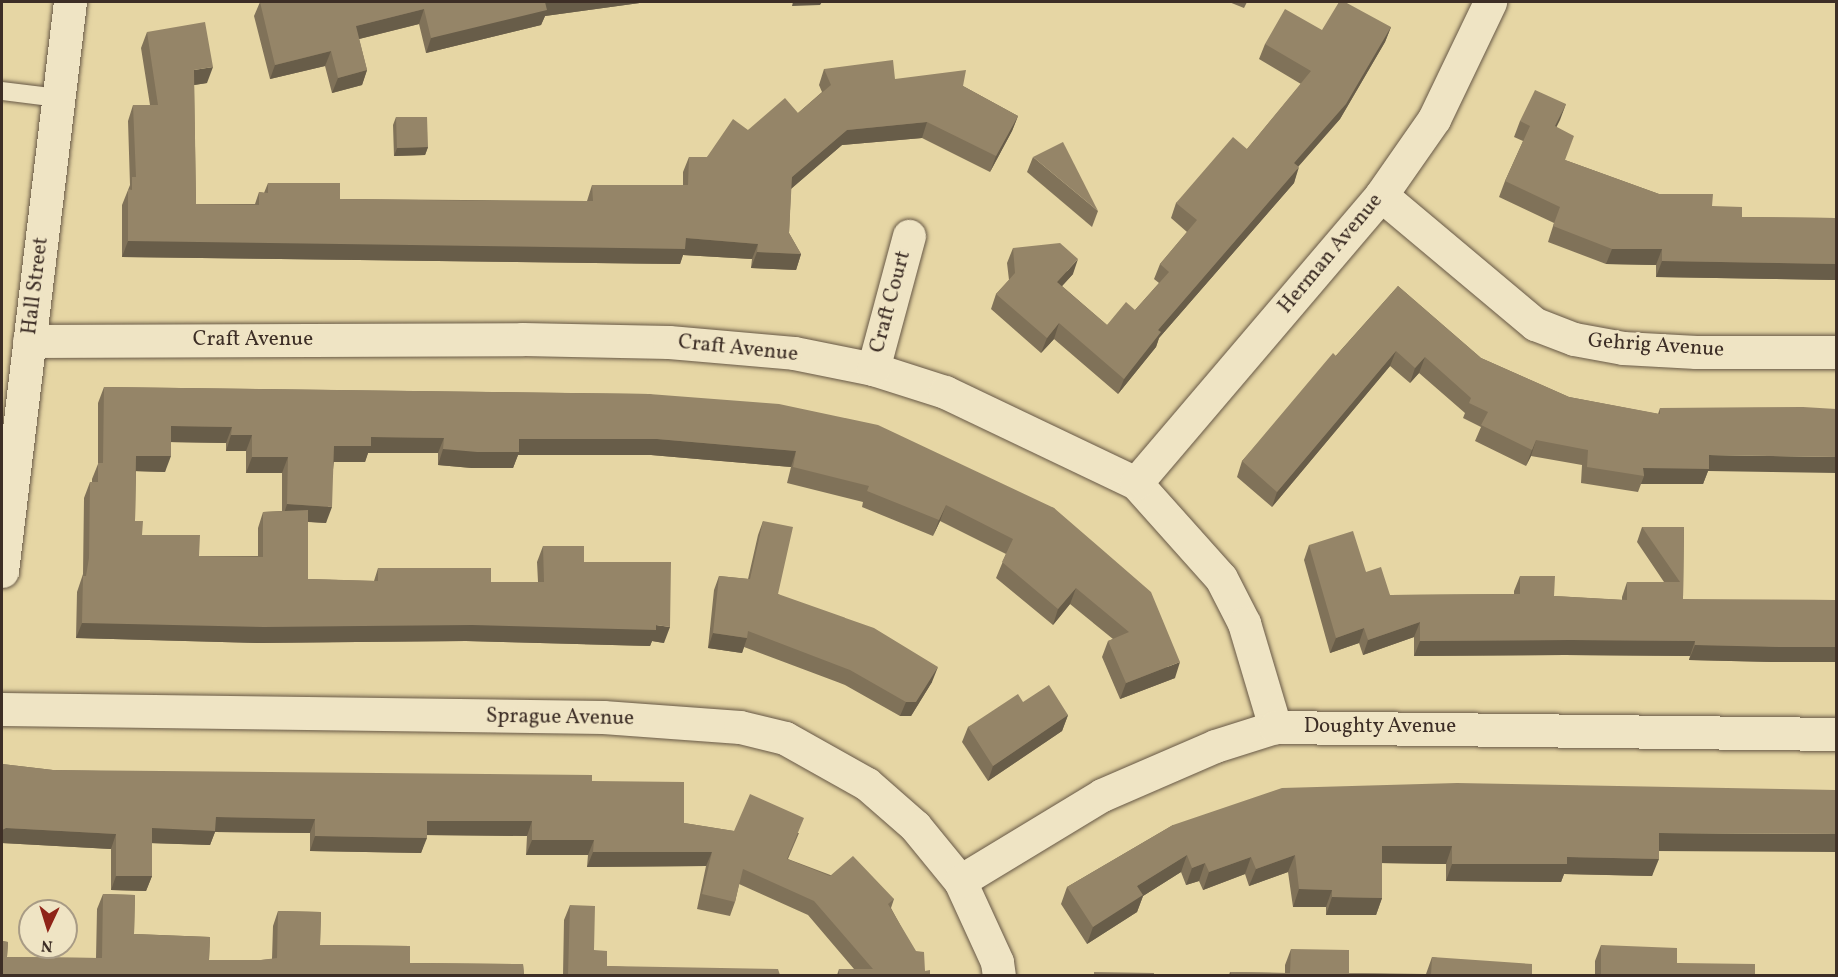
<!DOCTYPE html>
<style>
body{margin:0}
#map{position:relative;width:1838px;height:977px;overflow:hidden;background:#e6d6a4;font-family:Vollkorn,serif}
div>[style]{position:absolute}
[style*='--x']{left:calc(var(--x)*1px);top:calc(var(--y)*1px);width:calc(var(--w)*1px);rotate:calc(var(--a)*1deg)}
.roads{filter:drop-shadow(0 0 2px #675846) drop-shadow(0 0 2px #675846)}
.lane>*{height:18px;margin:-9px;padding:0 9px;transform-origin:9px;border-radius:9px;background:#efe4c4}
.street>*{height:33px;margin:-16.5px;padding:0 16.5px;transform-origin:16.5px;border-radius:16.5px;background:#efe4c4}
.wall>*{inset:0;background:#807259}
.shaded-wall>*{inset:0;background:#685d49}
.building>*{inset:0;background:#958568}
span{translate:-50% -50%;white-space:nowrap;text-align:center;line-height:1.15;-webkit-text-stroke:6px #efe4c4;paint-order:stroke}
.street-label{font-size:21px;color:#3d2e26}
.frame{position:absolute;inset:0;border:3px solid #3d2e26;pointer-events:none}
.north{position:absolute;left:18px;top:899px;width:60px;height:60px;box-sizing:border-box;background:#efe4c4;border:2px solid #a89b85;border-radius:50%;rotate:184deg;font-size:16px;font-weight:700;line-height:24px;text-align:center;color:#3d2e26}
.north::after{content:'';display:block;margin:auto;width:21px;height:27px;background:#8f2418;clip-path:polygon(50% 0,100% 100%,50% 72%,0 100%)}
</style>
<div id="map">
<div class="roads">
<div class="lane">
<i style="--x:2;--y:91;--w:56;--a:7.1"></i>
</div>
<div class="street">
<i style="--x:1381;--y:195;--w:201;--a:40"></i>
<i style="--x:1535;--y:324;--w:42;--a:21"></i>
<i style="--x:1574;--y:339;--w:50;--a:10.4"></i>
<i style="--x:1623;--y:348;--w:73;--a:3.1"></i>
<i style="--x:1696;--y:352;--w:140;--a:0"></i>
<i style="--x:29;--y:341;--w:493;--a:-0.2"></i>
<i style="--x:522;--y:339;--w:147;--a:1.2"></i>
<i style="--x:669;--y:342;--w:125;--a:5"></i>
<i style="--x:794;--y:353;--w:81;--a:11.4"></i>
<i style="--x:873;--y:369;--w:76;--a:17.7"></i>
<i style="--x:945;--y:392;--w:212;--a:25.5"></i>
<i style="--x:1136;--y:483;--w:127;--a:48.2"></i>
<i style="--x:1221;--y:578;--w:51;--a:62.9"></i>
<i style="--x:1244;--y:623;--w:109;--a:73.4"></i>
<i style="--x:873;--y:369;--w:138;--a:-74.9"></i>
<i style="--x:1136;--y:483;--w:378;--a:-49.6"></i>
<i style="--x:1381;--y:195;--w:93;--a:-55.1"></i>
<i style="--x:1434;--y:119;--w:130;--a:-64.4"></i>
<i style="--x:2;--y:571;--w:573;--a:-83.19"></i>
<i style="--x:2;--y:709;--w:601;--a:0.76"></i>
<i style="--x:603;--y:717;--w:137;--a:4.2"></i>
<i style="--x:740;--y:727;--w:46;--a:13.7"></i>
<i style="--x:785;--y:738;--w:94;--a:29.3"></i>
<i style="--x:867;--y:784;--w:64;--a:41.2"></i>
<i style="--x:915;--y:826;--w:71;--a:50.7"></i>
<i style="--x:960;--y:881;--w:89;--a:65.4"></i>
<i style="--x:997;--y:962;--w:14;--a:82"></i>
<i style="--x:960;--y:881;--w:166;--a:-31.2"></i>
<i style="--x:1102;--y:795;--w:123;--a:-23.4"></i>
<i style="--x:1215;--y:746;--w:63;--a:-17.6"></i>
<i style="--x:1275;--y:727;--w:561;--a:0.71"></i>
</div>
</div>
<div class="wall">
<i style="clip-path:polygon(260px 2px,647px 2px,545px 16px,541px 25px,426px 53px,419px 24px,359px 39px,367px 70px,362px 85px,332px 93px,325px 66px,270px 79px,254px 16px)"></i>
<i style="clip-path:polygon(1229px 2px,1247px 2px,1244px 8px)"></i>
<i style="clip-path:polygon(1391px 27px,1385px 42px,1340px 119px,1298px 167px,1294px 183px,1159px 338px,1156px 347px,1118px 394px,1054px 339px,1041px 353px,991px 309px,996px 294px,1009px 280px,1007px 263px,1013px 248px,1073px 274px,1062px 286px,1107px 325px,1135px 310px,1159px 283px,1154px 279px,1160px 264px,1187px 232px,1171px 218px,1176px 203px,1247px 149px,1301px 84px,1259px 59px,1265px 44px,1322px 30px)"></i>
<i style="clip-path:polygon(147px 32px,207px 83px,194px 85px,196px 204px,255px 204px,259px 192px,264px 193px,268px 183px,340px 199px,587px 201px,592px 185px,683px 185px,683px 172px,689px 157px,707px 157px,748px 130px,798px 113px,822px 92px,819px 85px,824px 69px,895px 79px,963px 86px,1018px 116px,1012px 131px,990px 172px,922px 138px,842px 145px,791px 189px,789px 233px,801px 254px,796px 270px,751px 268px,752px 259px,683px 255px,680px 264px,122px 257px,122px 205px,130px 185px,128px 121px,133px 105px,150px 105px,141px 48px)"></i>
<i style="clip-path:polygon(1566px 104px,1556px 127px,1565px 160px,1659px 194px,1712px 206px,1742px 217px,1836px 218px,1836px 280px,1656px 277px,1656px 265px,1606px 264px,1548px 242px,1554px 223px,1499px 197px,1505px 181px,1523px 141px,1514px 137px,1520px 121px)"></i>
<i style="clip-path:polygon(396px 117px,428px 147px,425px 155px,394px 156px,393px 125px)"></i>
<i style="clip-path:polygon(1033px 157px,1098px 211px,1092px 227px,1027px 172px)"></i>
<i style="clip-path:polygon(1398px 286px,1481px 358px,1569px 397px,1658px 414px,1660px 408px,1708px 471px,1703px 484px,1641px 484px,1638px 492px,1581px 483px,1582px 465px,1531px 456px,1526px 466px,1475px 441px,1481px 427px,1463px 418px,1465px 413px,1419px 373px,1410px 383px,1390px 366px,1272px 507px,1237px 477px,1242px 461px)"></i>
<i style="clip-path:polygon(evenodd,104px 387px,649px 394px,1054px 508px,1175px 678px,1120px 699px,1102px 657px,1108px 641px,1113px 639px,1070px 604px,1053px 625px,996px 578px,1006px 554px,940px 521px,933px 536px,862px 507px,863px 502px,787px 483px,791px 467px,651px 455px,518px 455px,513px 468px,472px 468px,438px 465px,438px 453px,368px 453px,365px 462px,334px 462px,326px 523px,308px 522px,308px 579px,374px 581px,378px 568px,491px 582px,538px 582px,537px 562px,543px 546px,584px 562px,664px 643px,652px 641px,650px 646px,466px 641px,258px 643px,76px 638px,77px 592px,83px 574px,84px 498px,90px 482px,92px 482px,92px 479px,98px 464px,98px 403px,104px 387px,171px 442px,226px 443px,226px 451px,246px 451px,246px 473px,282px 473px,282px 511px,263px 512px,258px 528px,258px 556px,199px 556px,142px 535px,135px 521px,136px 471px,165px 472px,171px 442px)"></i>
<i style="clip-path:polygon(763px 521px,778px 594px,932px 682px,911px 716px,900px 716px,845px 685px,744px 647px,742px 653px,708px 648px,714px 590px,719px 576px,748px 579px,758px 535px)"></i>
<i style="clip-path:polygon(1642px 527px,1684px 527px,1683px 599px,1773px 662px,1689px 660px,1690px 656px,1565px 655px,1414px 656px,1414px 637px,1363px 655px,1359px 643px,1330px 653px,1304px 560px,1309px 545px,1366px 572px,1390px 595px,1514px 594px,1514px 591px,1520px 576px,1554px 596px,1622px 600px,1622px 597px,1627px 582px,1664px 582px,1637px 542px)"></i>
<i style="clip-path:polygon(1023px 702px,1068px 715px,1062px 731px,988px 781px,962px 742px,968px 727px)"></i>
<i style="clip-path:polygon(2px 764px,53px 770px,592px 781px,684px 823px,734px 831px,799px 833px,788px 859px,894px 899px,891px 908px,925px 971px,930px 975px,837px 975px,839px 969px,854px 969px,808px 915px,739px 884px,735px 902px,730px 916px,697px 909px,706px 866px,587px 867px,588px 855px,526px 855px,527px 836px,427px 835px,421px 853px,310px 851px,310px 833px,215px 832px,210px 845px,152px 843px,152px 876px,146px 891px,111px 890px,111px 849px,2px 843px)"></i>
<i style="clip-path:polygon(1173px 825px,1659px 851px,1652px 876px,1564px 874px,1561px 882px,1446px 881px,1446px 864px,1382px 863px,1382px 898px,1376px 915px,1326px 915px,1326px 907px,1293px 907px,1288px 872px,1249px 886px,1245px 874px,1203px 890px,1199px 881px,1186px 885px,1181px 872px,1143px 896px,1137px 912px,1087px 944px,1061px 904px,1067px 887px)"></i>
<i style="clip-path:polygon(103px 894px,135px 895px,134px 934px,210px 937px,209px 960px,261px 960px,272px 959px,273px 926px,278px 911px,321px 912px,320px 945px,410px 946px,410px 963px,523px 964px,524px 975px,2px 975px,2px 941px,8px 942px,7px 957px,96px 958px,97px 909px)"></i>
<i style="clip-path:polygon(570px 905px,594px 950px,607px 966px,780px 975px,563px 975px,564px 920px)"></i>
<i style="clip-path:polygon(1601px 945px,1677px 963px,1755px 975px,1595px 975px,1595px 961px)"></i>
<i style="clip-path:polygon(1291px 949px,1349px 973px,1426px 974px,1432px 957px,1532px 975px,1229px 975px,1230px 972px,1285px 973px,1285px 965px)"></i>
</div>
<div class="shaded-wall">
<i style="clip-path:polygon(545px 2px,647px 2px,545px 16px,541px 25px,426px 53px,431px 38px)"></i>
<i style="clip-path:polygon(793px 2px,822px 2px,820px 5px,792px 6px)"></i>
<i style="clip-path:polygon(424px 9px,419px 24px,351px 41px,356px 26px)"></i>
<i style="clip-path:polygon(1391px 27px,1385px 42px,1340px 119px,1288px 178px,1294px 163px)"></i>
<i style="clip-path:polygon(331px 51px,325px 66px,270px 79px,275px 65px)"></i>
<i style="clip-path:polygon(213px 67px,207px 83px,188px 86px,194px 70px)"></i>
<i style="clip-path:polygon(367px 70px,362px 85px,332px 93px,338px 78px)"></i>
<i style="clip-path:polygon(1566px 104px,1560px 120px,1549px 142px,1555px 126px)"></i>
<i style="clip-path:polygon(1018px 116px,1012px 131px,990px 172px,996px 156px)"></i>
<i style="clip-path:polygon(927px 122px,922px 138px,842px 145px,786px 193px,792px 177px,847px 130px)"></i>
<i style="clip-path:polygon(428px 147px,425px 155px,394px 156px,397px 148px)"></i>
<i style="clip-path:polygon(1299px 167px,1294px 183px,1159px 338px,1156px 347px,1118px 394px,1124px 379px,1158px 330px)"></i>
<i style="clip-path:polygon(686px 238px,758px 244px,752px 259px,683px 255px,680px 264px,122px 257px,128px 241px)"></i>
<i style="clip-path:polygon(1612px 249px,1662px 249px,1656px 265px,1606px 264px)"></i>
<i style="clip-path:polygon(757px 252px,801px 254px,796px 270px,751px 268px)"></i>
<i style="clip-path:polygon(1078px 259px,1073px 274px,1052px 297px,1057px 282px)"></i>
<i style="clip-path:polygon(1662px 261px,1836px 264px,1836px 280px,1656px 277px)"></i>
<i style="clip-path:polygon(1059px 323px,1054px 339px,1041px 353px,1047px 338px)"></i>
<i style="clip-path:polygon(1396px 351px,1390px 366px,1272px 507px,1277px 492px)"></i>
<i style="clip-path:polygon(1425px 357px,1419px 373px,1410px 383px,1415px 368px)"></i>
<i style="clip-path:polygon(171px 426px,232px 427px,226px 443px,165px 442px)"></i>
<i style="clip-path:polygon(231px 435px,252px 435px,246px 451px,226px 451px)"></i>
<i style="clip-path:polygon(371px 437px,444px 438px,438px 453px,368px 453px,365px 462px,329px 462px,334px 446px)"></i>
<i style="clip-path:polygon(519px 439px,657px 439px,796px 451px,791px 467px,651px 455px,518px 455px,513px 468px,472px 468px,438px 465px,443px 449px)"></i>
<i style="clip-path:polygon(1536px 440px,1531px 456px,1526px 466px,1532px 450px)"></i>
<i style="clip-path:polygon(1709px 455px,1836px 457px,1836px 473px,1708px 471px,1703px 484px,1641px 484px,1644px 476px,1643px 468px)"></i>
<i style="clip-path:polygon(136px 456px,171px 456px,165px 472px,131px 471px)"></i>
<i style="clip-path:polygon(252px 457px,288px 457px,282px 473px,246px 473px)"></i>
<i style="clip-path:polygon(287px 504px,332px 507px,326px 523px,282px 520px)"></i>
<i style="clip-path:polygon(946px 505px,940px 521px,933px 536px,939px 520px)"></i>
<i style="clip-path:polygon(1076px 588px,1070px 604px,1053px 625px,1058px 609px)"></i>
<i style="clip-path:polygon(1420px 622px,1414px 637px,1363px 655px,1368px 640px)"></i>
<i style="clip-path:polygon(82px 623px,656px 625px,670px 627px,664px 643px,652px 641px,650px 646px,466px 641px,258px 643px,76px 638px)"></i>
<i style="clip-path:polygon(1364px 628px,1359px 643px,1330px 653px,1336px 638px)"></i>
<i style="clip-path:polygon(713px 633px,747px 638px,742px 653px,708px 648px)"></i>
<i style="clip-path:polygon(1571px 640px,1695px 641px,1690px 656px,1565px 655px,1414px 656px,1420px 641px)"></i>
<i style="clip-path:polygon(1695px 645px,1836px 647px,1836px 662px,1773px 662px,1689px 660px)"></i>
<i style="clip-path:polygon(1180px 662px,1175px 678px,1120px 699px,1126px 683px)"></i>
<i style="clip-path:polygon(938px 667px,932px 682px,911px 716px,900px 716px,906px 702px)"></i>
<i style="clip-path:polygon(1068px 715px,1062px 731px,988px 781px,993px 766px)"></i>
<i style="clip-path:polygon(216px 817px,315px 819px,310px 833px,215px 832px,210px 845px,147px 843px,152px 828px)"></i>
<i style="clip-path:polygon(427px 821px,532px 821px,527px 836px,421px 835px)"></i>
<i style="clip-path:polygon(6px 828px,116px 834px,111px 849px,2px 843px,2px 830px)"></i>
<i style="clip-path:polygon(1659px 833px,1836px 834px,1836px 852px,1653px 851px)"></i>
<i style="clip-path:polygon(315px 836px,427px 838px,421px 853px,310px 851px)"></i>
<i style="clip-path:polygon(532px 840px,594px 840px,588px 855px,526px 855px)"></i>
<i style="clip-path:polygon(1382px 846px,1452px 846px,1446px 864px,1376px 863px)"></i>
<i style="clip-path:polygon(593px 852px,712px 852px,706px 866px,587px 867px)"></i>
<i style="clip-path:polygon(1187px 855px,1181px 872px,1143px 896px,1137px 912px,1087px 944px,1093px 927px,1137px 886px)"></i>
<i style="clip-path:polygon(1295px 855px,1288px 872px,1249px 886px,1256px 869px)"></i>
<i style="clip-path:polygon(1251px 857px,1245px 874px,1203px 890px,1209px 872px)"></i>
<i style="clip-path:polygon(1567px 857px,1659px 859px,1652px 876px,1564px 874px,1561px 882px,1446px 881px,1452px 864px)"></i>
<i style="clip-path:polygon(1205px 863px,1199px 881px,1186px 885px,1192px 868px)"></i>
<i style="clip-path:polygon(116px 876px,152px 876px,146px 891px,111px 890px)"></i>
<i style="clip-path:polygon(1299px 889px,1332px 890px,1326px 907px,1293px 907px)"></i>
<i style="clip-path:polygon(1332px 897px,1382px 898px,1376px 915px,1326px 915px)"></i>
</div>
<div class="building">
<i style="clip-path:polygon(260px 2px,545px 2px,547px 10px,431px 38px,424px 9px,356px 26px,367px 70px,338px 78px,331px 51px,275px 65px)"></i>
<i style="clip-path:polygon(1339px 2px,1345px 2px,1391px 27px,1346px 104px,1294px 163px,1299px 167px,1158px 330px,1161px 332px,1124px 379px,1059px 323px,1047px 338px,996px 294px,1015px 273px,1013px 248px,1060px 243px,1078px 259px,1057px 282px,1107px 325px,1126px 302px,1135px 310px,1169px 272px,1160px 264px,1197px 220px,1176px 203px,1233px 137px,1247px 149px,1311px 71px,1265px 44px,1285px 9px,1322px 30px)"></i>
<i style="clip-path:polygon(205px 22px,213px 67px,194px 70px,196px 204px,259px 205px,259px 192px,268px 193px,268px 183px,340px 183px,340px 199px,501px 201px,593px 201px,592px 185px,688px 185px,689px 157px,707px 157px,733px 119px,748px 130px,785px 98px,798px 113px,831px 85px,824px 69px,893px 60px,895px 79px,966px 70px,963px 86px,1018px 116px,996px 156px,927px 122px,847px 130px,792px 177px,789px 233px,801px 254px,757px 252px,758px 244px,686px 238px,685px 249px,128px 241px,128px 189px,132px 190px,132px 177px,136px 177px,133px 105px,158px 105px,147px 32px)"></i>
<i style="clip-path:polygon(1535px 90px,1566px 104px,1555px 126px,1574px 136px,1565px 160px,1659px 194px,1713px 194px,1712px 206px,1742px 207px,1742px 217px,1836px 218px,1836px 264px,1662px 261px,1662px 249px,1612px 249px,1553px 226px,1560px 207px,1505px 181px,1530px 126px,1520px 121px)"></i>
<i style="clip-path:polygon(396px 117px,427px 117px,428px 147px,397px 148px)"></i>
<i style="clip-path:polygon(1063px 142px,1098px 211px,1033px 157px)"></i>
<i style="clip-path:polygon(1398px 286px,1481px 358px,1569px 397px,1660px 414px,1660px 408px,1803px 407px,1836px 409px,1836px 457px,1709px 455px,1709px 469px,1643px 468px,1644px 476px,1587px 467px,1588px 450px,1536px 440px,1532px 450px,1481px 425px,1488px 412px,1469px 403px,1471px 398px,1425px 357px,1415px 368px,1396px 351px,1277px 492px,1242px 461px,1333px 353px,1336px 356px)"></i>
<i style="clip-path:polygon(104px 387px,649px 394px,779px 404px,878px 425px,1054px 508px,1151px 592px,1180px 662px,1126px 683px,1108px 641px,1129px 632px,1076px 588px,1058px 609px,1002px 562px,1013px 539px,946px 505px,939px 520px,867px 491px,869px 486px,793px 467px,796px 451px,657px 439px,519px 439px,519px 452px,477px 452px,443px 449px,444px 438px,371px 437px,371px 446px,334px 446px,332px 507px,287px 504px,288px 457px,252px 457px,252px 435px,231px 435px,232px 427px,171px 426px,171px 456px,136px 456px,135px 521px,143px 521px,142px 535px,200px 535px,199px 556px,263px 557px,263px 512px,308px 510px,308px 579px,378px 581px,378px 568px,491px 568px,491px 582px,544px 582px,543px 546px,584px 546px,584px 562px,671px 562px,670px 627px,656px 625px,656px 630px,472px 625px,264px 627px,82px 623px,83px 576px,86px 576px,89px 558px,90px 482px,98px 482px,98px 463px,103px 463px)"></i>
<i style="clip-path:polygon(763px 521px,793px 527px,778px 594px,874px 628px,938px 667px,916px 702px,906px 702px,850px 670px,748px 631px,747px 638px,713px 633px,719px 576px,750px 579px)"></i>
<i style="clip-path:polygon(1642px 527px,1684px 527px,1683px 599px,1836px 600px,1836px 647px,1779px 647px,1695px 645px,1695px 641px,1571px 640px,1420px 641px,1420px 622px,1368px 640px,1364px 628px,1336px 638px,1309px 545px,1353px 531px,1366px 572px,1381px 567px,1390px 595px,1520px 594px,1520px 576px,1555px 576px,1554px 596px,1627px 600px,1627px 582px,1680px 582px)"></i>
<i style="clip-path:polygon(1049px 685px,1068px 715px,993px 766px,968px 727px,1018px 694px,1023px 702px)"></i>
<i style="clip-path:polygon(2px 764px,53px 770px,592px 775px,592px 781px,684px 782px,684px 823px,734px 831px,750px 794px,804px 818px,787px 859px,830px 876px,853px 856px,894px 899px,888px 904px,916px 951px,924px 952px,925px 971px,930px 970px,930px 975px,839px 975px,839px 969px,873px 969px,814px 901px,743px 869px,735px 902px,702px 894px,712px 852px,593px 852px,594px 840px,532px 840px,532px 821px,427px 821px,427px 838px,315px 836px,315px 819px,216px 817px,215px 831px,152px 828px,152px 876px,116px 876px,116px 834px,6px 828px,2px 830px)"></i>
<i style="clip-path:polygon(1457px 783px,1836px 790px,1836px 834px,1659px 833px,1659px 859px,1567px 857px,1567px 864px,1452px 864px,1452px 846px,1382px 846px,1382px 898px,1332px 897px,1332px 890px,1299px 889px,1295px 855px,1256px 869px,1251px 857px,1209px 872px,1205px 863px,1192px 868px,1187px 855px,1137px 886px,1143px 895px,1093px 927px,1067px 887px,1173px 825px,1282px 788px)"></i>
<i style="clip-path:polygon(103px 894px,135px 895px,134px 934px,210px 937px,209px 960px,261px 960px,277px 958px,278px 911px,321px 912px,320px 945px,410px 946px,410px 963px,523px 964px,524px 975px,2px 975px,2px 941px,8px 942px,7px 957px,102px 958px)"></i>
<i style="clip-path:polygon(570px 905px,595px 906px,594px 950px,607px 951px,607px 966px,778px 969px,780px 975px,568px 975px)"></i>
<i style="clip-path:polygon(1601px 945px,1677px 948px,1677px 963px,1755px 964px,1755px 975px,1601px 975px)"></i>
<i style="clip-path:polygon(1291px 949px,1349px 950px,1349px 973px,1431px 975px,1432px 957px,1532px 964px,1532px 975px,1232px 975px,1230px 972px,1290px 973px)"></i>
<i style="clip-path:polygon(1094px 972px,1154px 973px,1154px 975px,1094px 975px)"></i>
</div>
<div class="street-label">
<span style="left:1331px;top:254px;rotate:-50deg">Herman Avenue</span>
<span style="left:36px;top:286px;rotate:-83deg">Hall Street</span>
<span style="left:891px;top:302px;rotate:-75deg">Craft Court</span>
<span style="left:253px;top:340px">Craft Avenue</span>
<span style="left:1656px;top:346px;rotate:4deg">Gehrig Avenue</span>
<span style="left:738px;top:349px;rotate:6deg">Craft Avenue</span>
<span style="left:560px;top:718px;rotate:1deg">Sprague Avenue</span>
<span style="left:1380px;top:727px">Doughty Avenue</span>
</div>
<div class="frame"></div>
<div class="north">N</div>
</div>
